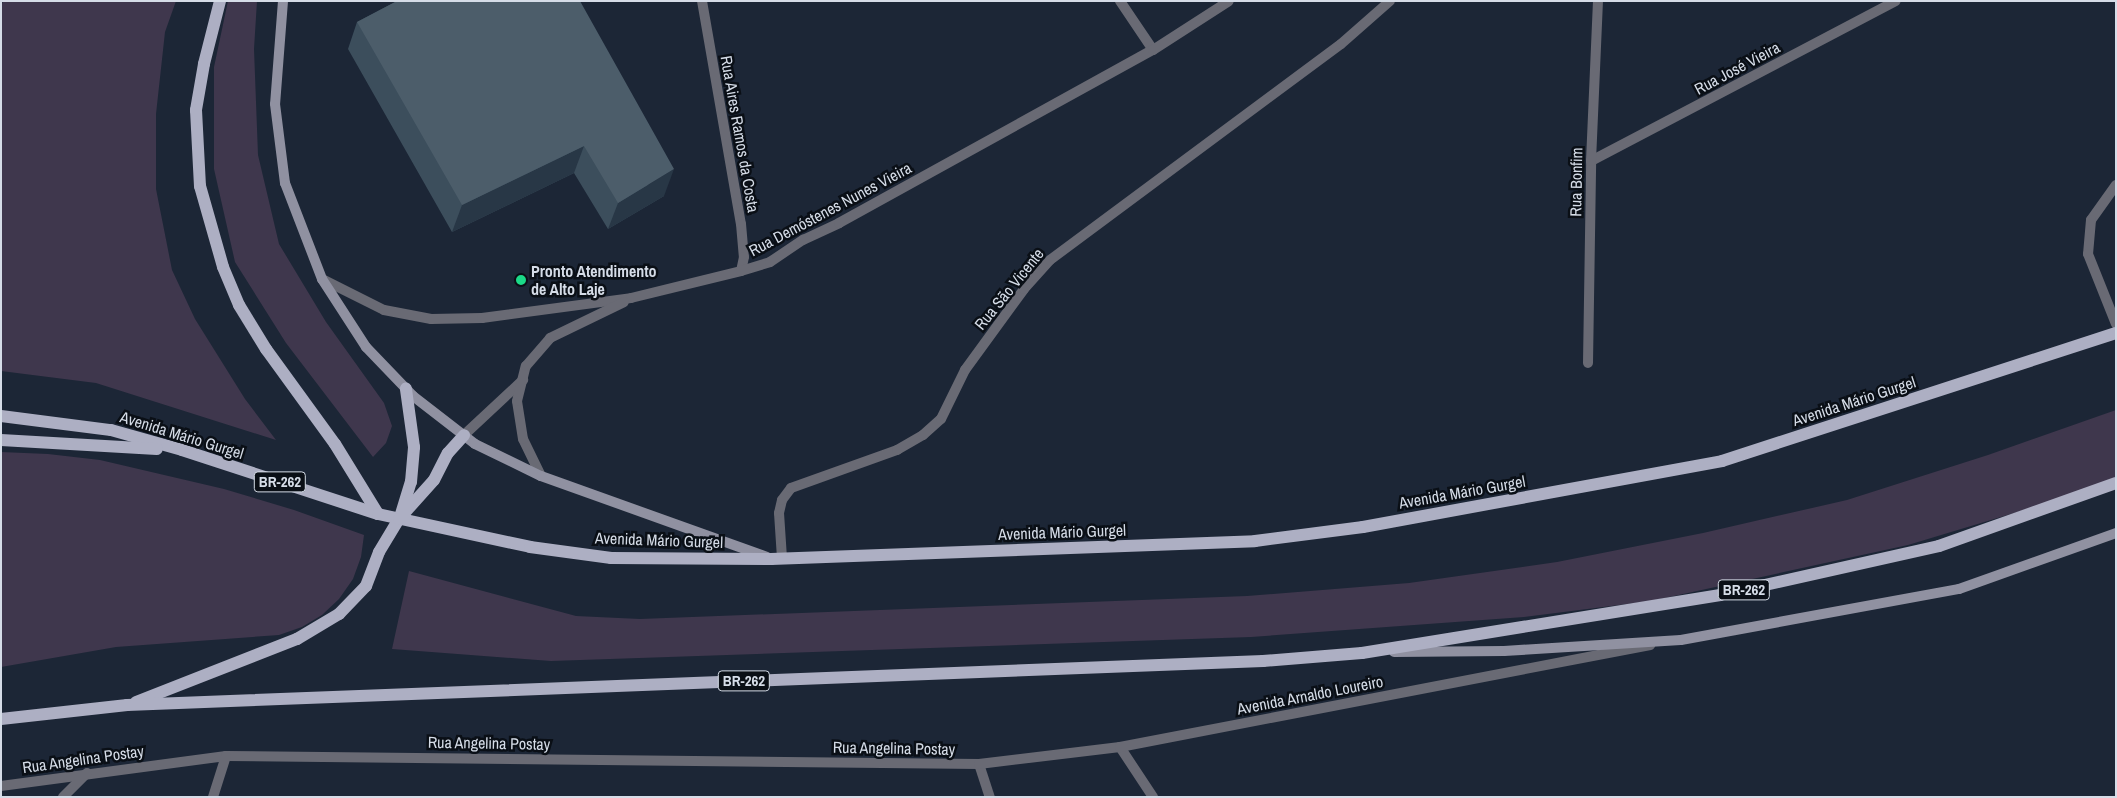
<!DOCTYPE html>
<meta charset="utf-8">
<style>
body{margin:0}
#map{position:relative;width:2117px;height:798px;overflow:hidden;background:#1c2636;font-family:"Archivo Narrow",sans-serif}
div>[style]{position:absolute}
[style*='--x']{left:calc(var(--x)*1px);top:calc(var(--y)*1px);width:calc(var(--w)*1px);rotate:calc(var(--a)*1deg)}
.green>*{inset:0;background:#3f374d}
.lane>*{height:10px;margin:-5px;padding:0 5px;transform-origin:5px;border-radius:5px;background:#696a74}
.street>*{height:10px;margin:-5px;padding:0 5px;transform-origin:5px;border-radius:5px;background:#696a74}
.secondary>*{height:10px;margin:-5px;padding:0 5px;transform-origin:5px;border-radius:5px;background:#9091a1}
.primary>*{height:12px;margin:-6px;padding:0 6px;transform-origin:6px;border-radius:6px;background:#adafc3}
.wall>*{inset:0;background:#3c4e5c}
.shaded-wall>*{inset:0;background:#283746}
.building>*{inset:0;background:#4c5d6a}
.dots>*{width:14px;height:14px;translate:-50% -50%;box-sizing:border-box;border:2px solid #0a0f16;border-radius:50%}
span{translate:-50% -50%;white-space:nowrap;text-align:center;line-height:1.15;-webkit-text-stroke:5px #0a0f16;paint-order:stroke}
.shield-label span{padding:1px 4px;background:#0a0f16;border:1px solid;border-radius:4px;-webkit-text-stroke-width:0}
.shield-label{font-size:15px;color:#d5dce7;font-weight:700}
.street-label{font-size:16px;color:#d5dce7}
.poi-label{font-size:16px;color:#d5dce7;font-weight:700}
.left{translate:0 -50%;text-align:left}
.frame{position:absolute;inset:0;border:2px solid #d5dce7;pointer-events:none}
</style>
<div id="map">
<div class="green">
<i style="clip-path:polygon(3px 1px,176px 1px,165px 32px,156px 114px,156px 189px,172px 270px,195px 319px,245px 399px,276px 440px,96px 383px,1px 371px,1px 7px)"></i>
<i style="clip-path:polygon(228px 1px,257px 1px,254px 49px,258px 155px,279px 244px,326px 322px,384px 403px,392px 426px,386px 443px,373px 457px,286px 343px,235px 262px,214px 169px,214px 67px)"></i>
<i style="clip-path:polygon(2116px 410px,2116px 478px,2044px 504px,1908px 545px,1651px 601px,1524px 617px,1251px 637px,551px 661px,392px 649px,409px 571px,576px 616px,640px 619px,1247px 596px,1409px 583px,1557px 562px,1703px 533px,1847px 500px,1988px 455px)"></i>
<i style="clip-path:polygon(1px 452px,48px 454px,100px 460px,224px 489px,294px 510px,364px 535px,361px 557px,353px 579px,339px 599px,322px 615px,302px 627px,279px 635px,116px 647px,1px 667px)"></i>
</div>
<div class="lane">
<i style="--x:2116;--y:185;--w:43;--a:125.5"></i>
<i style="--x:2091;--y:220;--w:34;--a:95"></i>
<i style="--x:2088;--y:254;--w:75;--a:68.2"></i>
</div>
<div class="street">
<i style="--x:702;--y:1;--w:226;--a:80.1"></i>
<i style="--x:741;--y:224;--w:33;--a:85"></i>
<i style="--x:744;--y:257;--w:14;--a:102"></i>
<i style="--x:1120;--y:1;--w:59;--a:56"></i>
<i style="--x:1591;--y:161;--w:344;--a:-27.7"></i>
<i style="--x:322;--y:279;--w:69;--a:26.6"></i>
<i style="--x:384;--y:310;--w:48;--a:10.8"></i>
<i style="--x:431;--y:319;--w:51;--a:-1.1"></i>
<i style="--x:482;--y:318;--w:150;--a:-7.6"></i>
<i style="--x:631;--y:298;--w:113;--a:-13.8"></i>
<i style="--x:741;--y:271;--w:30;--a:-17"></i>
<i style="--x:770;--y:262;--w:40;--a:-34"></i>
<i style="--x:803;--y:240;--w:40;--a:-25"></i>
<i style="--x:839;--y:223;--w:359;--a:-28.9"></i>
<i style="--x:1153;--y:50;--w:90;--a:-32.8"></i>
<i style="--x:1588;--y:363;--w:202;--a:-89.1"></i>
<i style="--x:1591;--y:161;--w:160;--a:-87.5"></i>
<i style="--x:464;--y:435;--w:81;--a:-43"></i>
<i style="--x:541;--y:476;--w:41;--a:-115.9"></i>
<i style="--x:523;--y:439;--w:38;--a:-99"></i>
<i style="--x:517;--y:401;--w:36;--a:-76"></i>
<i style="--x:526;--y:366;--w:37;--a:-49"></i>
<i style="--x:550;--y:338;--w:82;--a:-25.9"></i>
<i style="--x:782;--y:558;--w:45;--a:-93.8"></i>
<i style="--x:779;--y:513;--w:13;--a:-77"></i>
<i style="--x:782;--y:500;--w:15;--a:-53"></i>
<i style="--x:791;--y:488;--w:113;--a:-19.7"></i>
<i style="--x:897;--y:450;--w:30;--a:-30"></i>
<i style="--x:923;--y:435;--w:24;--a:-42"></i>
<i style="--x:941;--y:419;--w:55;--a:-63.9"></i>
<i style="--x:965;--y:370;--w:100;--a:-53.9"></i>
<i style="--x:1024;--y:289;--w:39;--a:-48"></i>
<i style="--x:1050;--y:260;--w:362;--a:-36.6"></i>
<i style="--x:1341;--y:44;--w:65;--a:-41.3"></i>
<i style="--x:1120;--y:747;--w:60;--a:56.6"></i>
<i style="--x:979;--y:764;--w:35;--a:72"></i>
<i style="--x:1;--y:786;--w:227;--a:-7.6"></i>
<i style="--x:226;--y:756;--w:753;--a:0.61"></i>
<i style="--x:979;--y:764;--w:142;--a:-6.9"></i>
<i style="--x:1120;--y:747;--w:540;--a:-10.89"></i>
<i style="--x:63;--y:797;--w:34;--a:-45"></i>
<i style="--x:213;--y:797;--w:43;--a:-72.4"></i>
</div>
<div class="secondary">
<i style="--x:283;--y:1;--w:103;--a:94.4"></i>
<i style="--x:275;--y:104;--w:80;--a:82.8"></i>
<i style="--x:285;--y:183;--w:103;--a:68.9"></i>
<i style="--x:322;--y:279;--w:81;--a:57.1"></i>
<i style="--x:366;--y:347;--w:68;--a:46.2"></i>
<i style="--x:413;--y:396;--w:78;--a:37.7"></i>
<i style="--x:475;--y:444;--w:73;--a:25.9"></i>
<i style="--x:541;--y:476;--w:240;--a:19.7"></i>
<i style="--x:1394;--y:652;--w:110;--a:-0.5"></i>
<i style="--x:1504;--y:651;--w:177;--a:-3.6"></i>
<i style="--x:1681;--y:640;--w:283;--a:-10.4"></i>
<i style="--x:1959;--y:589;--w:167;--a:-19.6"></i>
</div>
<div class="primary">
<i style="--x:220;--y:1;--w:65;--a:104.3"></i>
<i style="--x:204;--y:64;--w:47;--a:99.9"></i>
<i style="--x:196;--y:110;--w:76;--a:87"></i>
<i style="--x:200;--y:186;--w:84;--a:74.1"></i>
<i style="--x:223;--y:267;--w:41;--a:67.2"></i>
<i style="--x:239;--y:305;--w:52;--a:58.5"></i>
<i style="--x:266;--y:349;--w:117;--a:54"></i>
<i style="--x:335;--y:444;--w:82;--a:58.4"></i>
<i style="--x:1;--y:416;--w:111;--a:7.3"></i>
<i style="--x:111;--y:430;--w:74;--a:15.7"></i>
<i style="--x:182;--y:450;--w:206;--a:18.1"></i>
<i style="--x:378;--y:514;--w:156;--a:12.2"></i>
<i style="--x:530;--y:547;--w:82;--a:7.7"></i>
<i style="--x:611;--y:558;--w:160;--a:0.4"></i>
<i style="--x:771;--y:559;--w:484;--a:-2.1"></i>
<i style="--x:1255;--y:541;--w:109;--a:-7.4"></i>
<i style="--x:1363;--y:527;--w:365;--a:-10.4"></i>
<i style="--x:1722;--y:461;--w:414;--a:-18"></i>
<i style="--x:1;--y:440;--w:156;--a:3.3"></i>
<i style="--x:401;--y:514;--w:34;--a:-73"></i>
<i style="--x:411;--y:482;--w:35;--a:-85"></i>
<i style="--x:414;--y:447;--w:59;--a:-97.9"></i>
<i style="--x:136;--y:702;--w:173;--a:-21.4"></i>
<i style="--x:297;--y:639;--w:49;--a:-30.8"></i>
<i style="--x:339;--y:614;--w:39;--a:-46"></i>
<i style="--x:366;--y:586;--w:36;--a:-69"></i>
<i style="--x:379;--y:552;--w:39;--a:-59"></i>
<i style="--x:399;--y:519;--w:52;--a:-48.1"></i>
<i style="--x:434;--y:480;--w:30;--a:-63"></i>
<i style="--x:448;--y:453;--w:24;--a:-48"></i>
<i style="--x:1;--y:719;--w:127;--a:-6.3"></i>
<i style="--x:127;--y:705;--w:1137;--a:-2.22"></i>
<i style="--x:1263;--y:661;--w:99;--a:-4.6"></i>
<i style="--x:1362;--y:653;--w:363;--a:-9.2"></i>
<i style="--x:1720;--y:595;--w:224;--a:-12.6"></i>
<i style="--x:1939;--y:546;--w:188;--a:-19.6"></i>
</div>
<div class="wall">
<i style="clip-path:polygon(397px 1px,664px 196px,608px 229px,574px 173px,452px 232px,348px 49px,357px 22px)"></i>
</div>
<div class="shaded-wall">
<i style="clip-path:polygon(584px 146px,574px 173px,452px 232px,462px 205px)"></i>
<i style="clip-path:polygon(674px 169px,664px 196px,608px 229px,618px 203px)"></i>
</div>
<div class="building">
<i style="clip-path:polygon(397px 1px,580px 1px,674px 169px,618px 203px,584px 146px,462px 205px,357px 22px)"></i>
</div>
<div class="dots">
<i style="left:521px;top:280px;background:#1bd988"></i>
</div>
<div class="shield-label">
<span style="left:280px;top:482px">BR-262</span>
<span style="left:1744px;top:590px">BR-262</span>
<span style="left:744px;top:681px">BR-262</span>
</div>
<div class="street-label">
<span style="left:1737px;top:68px;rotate:-28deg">Rua José Vieira</span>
<span style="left:740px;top:134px;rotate:80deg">Rua Aires Ramos da Costa</span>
<span style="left:1576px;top:182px;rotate:-89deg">Rua Bonfim</span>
<span style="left:830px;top:209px;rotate:-28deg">Rua Demóstenes Nunes Vieira</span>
<span style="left:1009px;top:289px;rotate:-51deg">Rua São Vicente</span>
<span style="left:1854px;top:401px;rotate:-18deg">Avenida Mário Gurgel</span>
<span style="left:182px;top:435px;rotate:17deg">Avenida Mário Gurgel</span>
<span style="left:1462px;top:492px;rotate:-10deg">Avenida Mário Gurgel</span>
<span style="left:1062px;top:532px;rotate:-2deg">Avenida Mário Gurgel</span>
<span style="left:659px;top:540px;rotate:2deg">Avenida Mário Gurgel</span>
<span style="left:1310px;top:695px;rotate:-11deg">Avenida Arnaldo Loureiro</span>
<span style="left:489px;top:743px;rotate:1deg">Rua Angelina Postay</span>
<span style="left:894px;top:748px;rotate:1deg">Rua Angelina Postay</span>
<span style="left:83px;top:759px;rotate:-8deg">Rua Angelina Postay</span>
</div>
<div class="poi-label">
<span class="left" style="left:531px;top:280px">Pronto Atendimento<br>de Alto Laje</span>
</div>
<div class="frame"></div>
</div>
